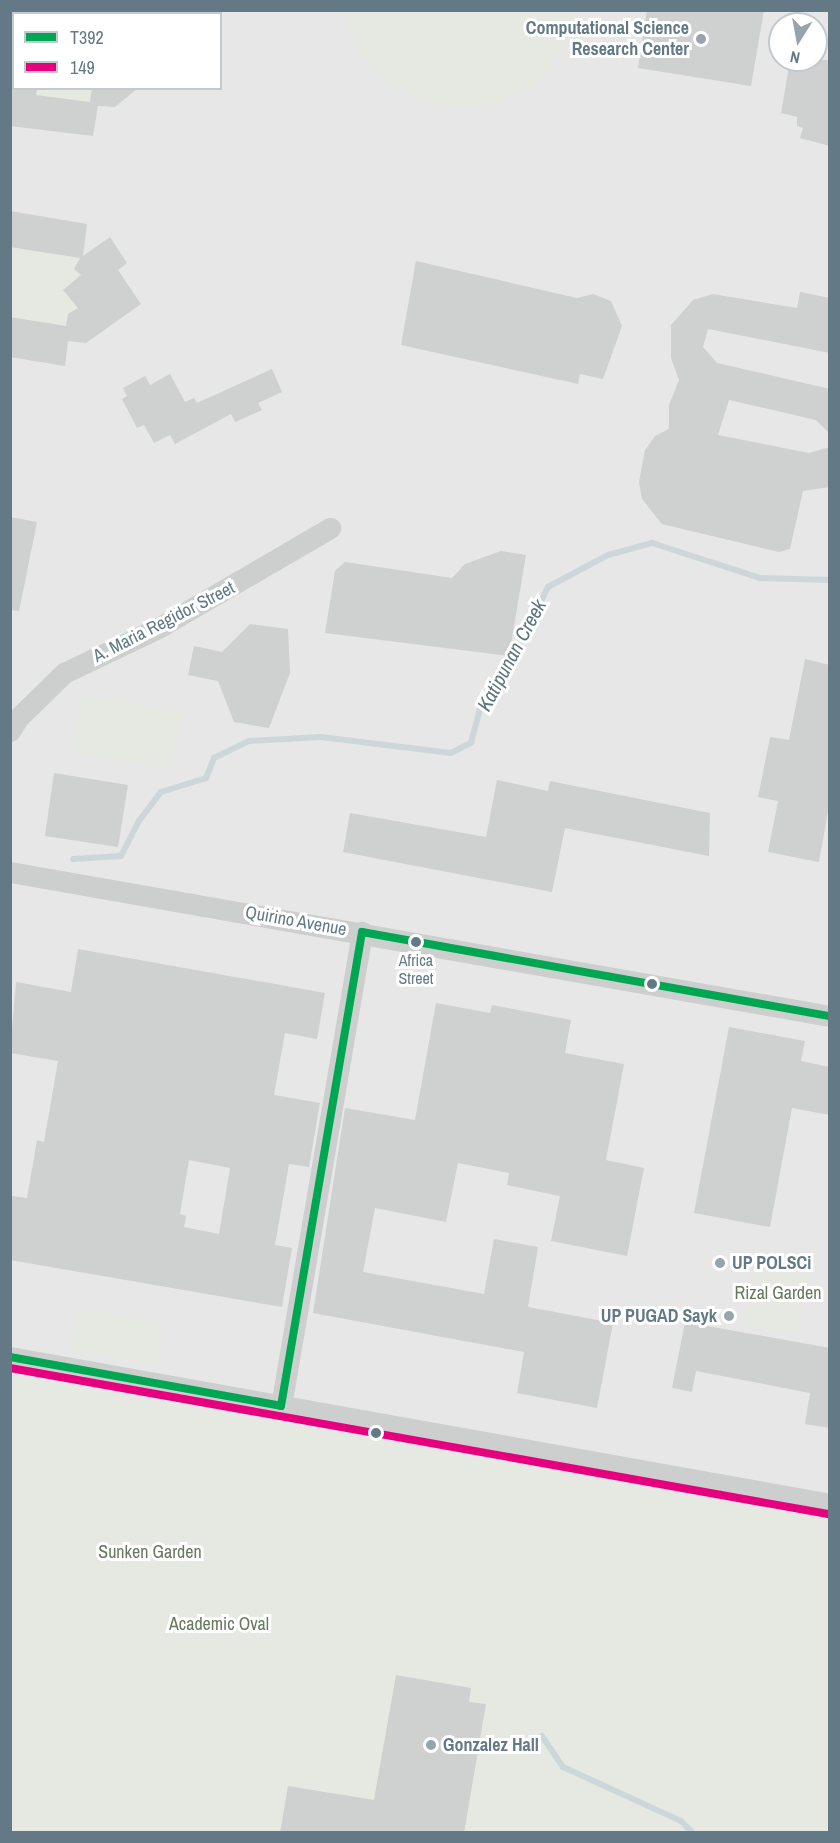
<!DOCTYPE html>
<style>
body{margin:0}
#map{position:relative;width:840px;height:1843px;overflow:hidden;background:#f6f5f4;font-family:"Archivo Narrow",sans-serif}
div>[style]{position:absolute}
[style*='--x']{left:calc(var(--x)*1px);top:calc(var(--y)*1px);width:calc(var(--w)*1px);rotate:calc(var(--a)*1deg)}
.built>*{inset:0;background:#e6e7e6}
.green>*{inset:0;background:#e6e9e2}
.stream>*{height:6px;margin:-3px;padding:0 3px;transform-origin:3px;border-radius:3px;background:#cdd7d9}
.building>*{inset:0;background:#cfd0d0}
.minor>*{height:21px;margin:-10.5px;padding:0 10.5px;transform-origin:10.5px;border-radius:10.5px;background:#cdcfcf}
.bus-1>*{height:8px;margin:-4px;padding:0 4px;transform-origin:4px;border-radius:4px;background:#00a651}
.bus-2>*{height:8px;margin:-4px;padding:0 4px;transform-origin:4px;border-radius:4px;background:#e5007d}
.dots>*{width:16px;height:16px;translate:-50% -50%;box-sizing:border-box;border:3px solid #fff;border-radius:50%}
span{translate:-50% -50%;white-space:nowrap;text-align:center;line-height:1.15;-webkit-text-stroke:6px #fff;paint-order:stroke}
.bus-label{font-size:16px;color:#637a86}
.poi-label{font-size:18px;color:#637a86;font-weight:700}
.right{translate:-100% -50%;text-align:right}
.left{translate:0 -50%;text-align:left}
.street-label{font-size:18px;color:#637a86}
.park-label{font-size:18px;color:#66785f}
.water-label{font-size:20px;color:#5a767c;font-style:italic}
.frame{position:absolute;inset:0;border:12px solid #637a86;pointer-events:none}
.legend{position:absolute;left:12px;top:12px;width:210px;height:78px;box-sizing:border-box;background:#fff;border:2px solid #c1cacf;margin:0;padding:8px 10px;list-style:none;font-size:18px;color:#637a86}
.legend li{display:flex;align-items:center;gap:12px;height:30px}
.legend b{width:30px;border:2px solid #c1cacf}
.north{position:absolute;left:768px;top:12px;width:60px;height:60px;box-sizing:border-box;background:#fff;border:2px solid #c1cacf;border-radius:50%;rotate:191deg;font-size:16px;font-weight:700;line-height:24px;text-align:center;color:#637a86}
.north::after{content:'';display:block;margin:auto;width:21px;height:27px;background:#96a5ac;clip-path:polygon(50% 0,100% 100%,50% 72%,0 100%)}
</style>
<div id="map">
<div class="built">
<i style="clip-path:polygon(evenodd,11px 11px,829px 11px,829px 1832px,11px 1832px,11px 11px,14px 14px,220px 14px,220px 88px,14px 88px,14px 14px,11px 11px,780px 24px,816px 24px,816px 60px,780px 60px,780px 24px)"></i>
</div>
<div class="green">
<i style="clip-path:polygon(344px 11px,344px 10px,579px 11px,570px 38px,539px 80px,491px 104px,465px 108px,438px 106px,389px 85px,355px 44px)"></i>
<i style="clip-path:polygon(37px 89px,92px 89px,90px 102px,36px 95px)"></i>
<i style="clip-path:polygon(11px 247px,77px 258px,75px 269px,81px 275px,64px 290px,78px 308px,68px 314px,66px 326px,11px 317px)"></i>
<i style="clip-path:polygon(83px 695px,182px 713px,172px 770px,72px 752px)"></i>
<i style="clip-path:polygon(757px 1251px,812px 1262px,798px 1334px,743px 1324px)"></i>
<i style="clip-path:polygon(86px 1309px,157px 1322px,162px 1332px,156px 1365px,71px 1350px,77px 1315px)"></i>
<i style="clip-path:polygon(11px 1375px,829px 1520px,829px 1832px,11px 1832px)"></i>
</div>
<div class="stream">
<i style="--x:73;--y:859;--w:48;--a:-3.6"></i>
<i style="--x:121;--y:856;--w:39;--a:-63"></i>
<i style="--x:139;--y:821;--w:36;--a:-53"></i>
<i style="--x:161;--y:792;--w:47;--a:-17.3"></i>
<i style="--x:206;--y:778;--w:22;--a:-68"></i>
<i style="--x:214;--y:758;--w:39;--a:-26"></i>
<i style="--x:249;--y:741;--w:72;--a:-3.2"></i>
<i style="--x:321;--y:737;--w:131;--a:7"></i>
<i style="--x:451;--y:753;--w:22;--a:-27"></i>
<i style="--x:471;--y:743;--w:43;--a:-75.3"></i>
<i style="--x:482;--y:701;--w:37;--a:-49"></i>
<i style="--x:506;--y:673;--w:96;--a:-64"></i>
<i style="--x:548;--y:587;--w:68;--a:-28.1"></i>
<i style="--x:608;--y:555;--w:46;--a:-15.3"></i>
<i style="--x:652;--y:543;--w:114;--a:18"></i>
<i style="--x:760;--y:578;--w:70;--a:1.6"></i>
<i style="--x:542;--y:1736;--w:37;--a:56"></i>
<i style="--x:563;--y:1767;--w:130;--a:24.6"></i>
<i style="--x:681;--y:1821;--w:16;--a:45"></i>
</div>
<div class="building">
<i style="clip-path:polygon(647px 10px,764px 10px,751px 86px,638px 68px)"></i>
<i style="clip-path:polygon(790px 60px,830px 60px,830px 146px,800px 138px,803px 128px,797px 126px,797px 117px,781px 113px)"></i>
<i style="clip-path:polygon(10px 88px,37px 88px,36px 95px,90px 102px,92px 88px,138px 88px,115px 107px,98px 106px,93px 136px,10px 126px)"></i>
<i style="clip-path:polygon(10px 211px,87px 224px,83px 256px,110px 237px,127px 263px,118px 270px,141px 304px,86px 343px,68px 341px,65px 366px,10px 357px,10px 317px,66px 326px,68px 314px,78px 308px,63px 290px,81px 275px,74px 269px,80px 258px,10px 247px)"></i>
<i style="clip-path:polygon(416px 261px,577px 298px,593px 294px,611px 301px,622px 326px,603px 379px,580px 374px,578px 384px,401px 345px)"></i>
<i style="clip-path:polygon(800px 292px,830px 298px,830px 353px,708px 329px,703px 347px,717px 363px,830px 389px,830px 434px,816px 420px,729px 400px,718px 435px,809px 453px,830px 447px,830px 487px,803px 491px,790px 549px,779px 552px,662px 524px,642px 499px,639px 482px,645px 450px,655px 436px,669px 429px,669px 405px,679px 380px,671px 358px,671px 325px,693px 300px,713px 294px,797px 308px)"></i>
<i style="clip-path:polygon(272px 369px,282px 392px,258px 403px,262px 410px,235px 422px,231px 414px,175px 444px,170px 435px,154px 443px,144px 425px,137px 428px,122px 399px,127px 396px,123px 388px,145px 376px,150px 385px,170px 374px,185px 402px,194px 398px,197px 403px)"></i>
<i style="clip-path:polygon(10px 517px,37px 522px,19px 611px,10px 610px)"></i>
<i style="clip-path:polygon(501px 551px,526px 555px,509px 656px,325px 633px,335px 571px,345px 562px,452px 578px,465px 564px)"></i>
<i style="clip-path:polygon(250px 624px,288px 629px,290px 673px,269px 728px,234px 722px,218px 681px,188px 675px,194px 646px,222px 652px)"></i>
<i style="clip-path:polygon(805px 659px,830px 665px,830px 800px,819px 862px,768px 852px,778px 801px,758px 797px,770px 737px,789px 740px)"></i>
<i style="clip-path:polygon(54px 773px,128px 785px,118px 847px,45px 836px)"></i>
<i style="clip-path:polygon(497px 780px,548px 791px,550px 781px,710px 813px,709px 856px,565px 828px,552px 892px,343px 852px,350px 813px,486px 837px)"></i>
<i style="clip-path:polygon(evenodd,78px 949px,325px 993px,317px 1039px,285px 1033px,274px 1095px,320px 1103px,309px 1167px,289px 1164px,275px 1245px,292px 1248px,282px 1307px,10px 1260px,12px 1196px,27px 1198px,37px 1140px,44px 1142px,58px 1061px,10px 1053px,16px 982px,71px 992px,78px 949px,189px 1160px,230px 1168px,219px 1234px,184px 1227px,186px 1216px,180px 1214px,189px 1160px)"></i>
<i style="clip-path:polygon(436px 1003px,490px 1013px,492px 1005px,571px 1020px,565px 1053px,624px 1064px,606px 1160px,644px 1168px,627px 1256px,551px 1241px,560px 1196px,507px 1185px,509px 1173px,458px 1163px,446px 1222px,375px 1208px,363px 1272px,484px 1294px,494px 1239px,538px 1247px,528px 1307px,613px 1323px,597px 1408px,517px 1393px,524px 1352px,313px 1313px,345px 1108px,415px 1120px)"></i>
<i style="clip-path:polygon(729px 1027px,805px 1041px,801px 1061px,830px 1067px,830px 1115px,792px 1108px,770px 1227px,694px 1213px)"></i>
<i style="clip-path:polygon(685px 1322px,830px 1348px,830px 1428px,805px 1424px,810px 1393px,696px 1371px,692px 1392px,672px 1388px)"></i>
<i style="clip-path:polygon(396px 1675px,471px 1688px,469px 1702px,486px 1704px,464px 1833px,280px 1833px,288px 1786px,374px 1800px)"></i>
</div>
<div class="minor">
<i style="--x:10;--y:731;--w:15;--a:-58"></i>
<i style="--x:18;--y:718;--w:64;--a:-44.4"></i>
<i style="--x:64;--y:673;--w:106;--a:-25.6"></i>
<i style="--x:160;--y:627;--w:197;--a:-30.2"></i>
<i style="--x:10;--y:872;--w:833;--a:9.96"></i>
<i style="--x:10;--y:1357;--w:833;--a:10.16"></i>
<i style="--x:281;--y:1406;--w:481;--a:-80.3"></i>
</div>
<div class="bus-1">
<i style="--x:10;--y:1357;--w:275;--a:10.2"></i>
<i style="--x:281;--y:1406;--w:481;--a:-80.3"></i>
<i style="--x:362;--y:932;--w:475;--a:10.2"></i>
</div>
<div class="bus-2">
<i style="--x:10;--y:1368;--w:831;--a:10.12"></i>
</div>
<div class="dots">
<i style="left:701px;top:39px;background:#96a5ac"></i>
<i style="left:416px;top:942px;background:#637a86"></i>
<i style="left:652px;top:984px;background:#637a86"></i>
<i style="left:720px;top:1263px;background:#96a5ac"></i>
<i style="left:729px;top:1316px;background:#96a5ac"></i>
<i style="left:376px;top:1433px;background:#637a86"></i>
<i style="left:431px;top:1745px;background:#96a5ac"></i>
</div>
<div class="bus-label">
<span style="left:416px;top:969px">Africa<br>Street</span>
</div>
<div class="poi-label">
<span class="right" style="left:689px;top:39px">Computational Science<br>Research Center</span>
<span class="left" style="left:732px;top:1263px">UP POLSCi</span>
<span class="right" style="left:717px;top:1316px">UP PUGAD Sayk</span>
<span class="left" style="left:443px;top:1745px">Gonzalez Hall</span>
</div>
<div class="street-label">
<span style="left:164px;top:622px;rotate:-27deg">A. Maria Regidor Street</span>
<span style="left:296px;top:921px;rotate:10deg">Quirino Avenue</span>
</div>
<div class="park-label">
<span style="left:778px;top:1293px">Rizal Garden</span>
<span style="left:150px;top:1552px">Sunken Garden</span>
<span style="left:219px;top:1624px">Academic Oval</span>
</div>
<div class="water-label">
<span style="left:511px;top:655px;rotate:-62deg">Katipunan Creek</span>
</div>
<div class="frame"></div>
<ul class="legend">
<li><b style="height:8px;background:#00a651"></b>T392</li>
<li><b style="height:8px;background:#e5007d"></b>149</li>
</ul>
<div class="north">N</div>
</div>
